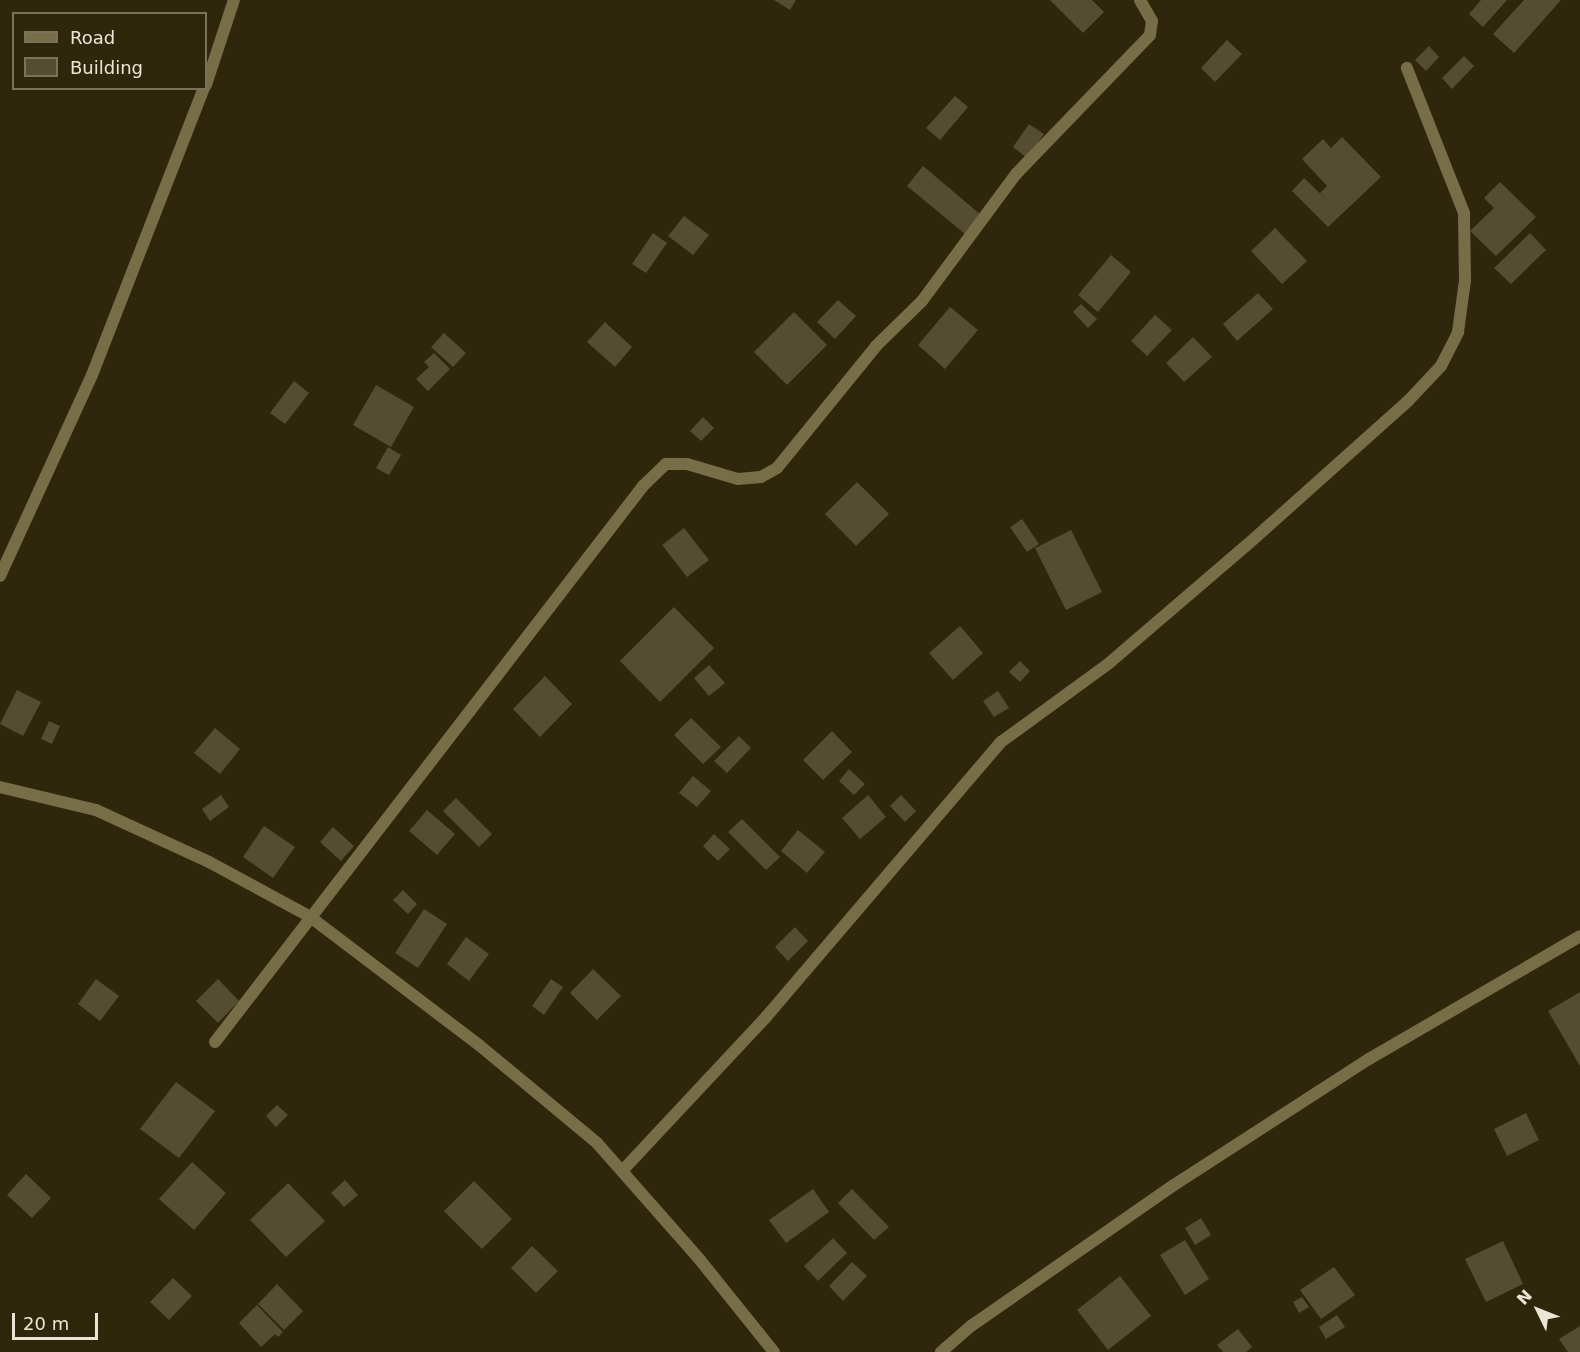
<!DOCTYPE html>
<style>
body{margin:0}
#map{position:relative;width:1580px;height:1352px;overflow:hidden;background:#2e270c;font-family:"DejaVu Sans",sans-serif}
div>[style]{position:absolute}
[style*='--x']{left:calc(var(--x)*1px);top:calc(var(--y)*1px);width:calc(var(--w)*1px);rotate:calc(var(--a)*1deg)}
.building>*{inset:0;background:#544d31}
.street>*{height:12px;margin:-6px;padding:0 6px;transform-origin:6px;border-radius:6px;background:#776d47}
span{translate:-50% -50%;white-space:nowrap;text-align:center;line-height:1.15;-webkit-text-stroke:6px #2e270c;paint-order:stroke}
.legend{position:absolute;left:12px;top:12px;width:195px;height:78px;box-sizing:border-box;background:#2e270c;border:2px solid #79735d;margin:0;padding:8px 10px;list-style:none;font-size:18px;color:#eae6d6}
.legend li{display:flex;align-items:center;gap:12px;height:30px}
.legend b{width:30px;border:2px solid #79735d}
.north{position:absolute;left:1508px;top:1280px;width:60px;height:60px;-webkit-text-stroke:4px #2e270c;paint-order:stroke;rotate:313deg;font-size:16px;font-weight:700;line-height:24px;text-align:center;color:#eae6d6}
.north::after{content:'';display:block;margin:auto;width:21px;height:27px;background:#eae6d6;clip-path:polygon(50% 0,100% 100%,50% 72%,0 100%)}
.scale{position:absolute;left:12px;top:1313px;width:86px;height:27px;box-sizing:border-box;border:3px solid #eae6d6;border-top:0;padding-left:8px;font-size:18px;line-height:21px;white-space:nowrap;color:#eae6d6;-webkit-text-stroke:4px #2e270c;paint-order:stroke}
</style>
<div id="map">
<div class="building">
<i style="clip-path:polygon(774px 0,796px 0,790px 10px)"></i>
<i style="clip-path:polygon(1050px 0,1092px 0,1104px 12px,1083px 33px)"></i>
<i style="clip-path:polygon(1481px 0,1507px 0,1483px 27px,1469px 14px)"></i>
<i style="clip-path:polygon(1524px 0,1561px 0,1514px 53px,1493px 34px)"></i>
<i style="clip-path:polygon(1227px 40px,1242px 54px,1215px 82px,1201px 68px)"></i>
<i style="clip-path:polygon(1429px 46px,1439px 57px,1426px 71px,1415px 60px)"></i>
<i style="clip-path:polygon(1464px 56px,1474px 66px,1452px 89px,1442px 78px)"></i>
<i style="clip-path:polygon(955px 96px,968px 107px,940px 140px,926px 128px)"></i>
<i style="clip-path:polygon(1029px 124px,1044px 134px,1027px 158px,1013px 147px)"></i>
<i style="clip-path:polygon(1342px 137px,1381px 177px,1328px 227px,1292px 191px,1304px 178px,1331px 204px,1320px 193px,1327px 186px,1302px 159px,1323px 139px,1331px 148px)"></i>
<i style="clip-path:polygon(923px 166px,981px 215px,965px 234px,907px 186px)"></i>
<i style="clip-path:polygon(1500px 182px,1536px 217px,1496px 256px,1470px 231px,1494px 208px,1484px 198px)"></i>
<i style="clip-path:polygon(684px 216px,709px 235px,693px 255px,668px 236px)"></i>
<i style="clip-path:polygon(1275px 228px,1307px 261px,1282px 284px,1251px 251px)"></i>
<i style="clip-path:polygon(653px 233px,667px 243px,646px 273px,632px 264px)"></i>
<i style="clip-path:polygon(1530px 233px,1546px 250px,1511px 284px,1494px 268px)"></i>
<i style="clip-path:polygon(1111px 255px,1131px 272px,1098px 312px,1078px 295px)"></i>
<i style="clip-path:polygon(1258px 293px,1273px 309px,1237px 341px,1223px 324px)"></i>
<i style="clip-path:polygon(838px 300px,856px 316px,835px 339px,817px 322px)"></i>
<i style="clip-path:polygon(1081px 304px,1097px 319px,1088px 328px,1073px 312px)"></i>
<i style="clip-path:polygon(950px 307px,978px 330px,945px 369px,918px 345px)"></i>
<i style="clip-path:polygon(794px 312px,827px 345px,787px 385px,754px 352px)"></i>
<i style="clip-path:polygon(1155px 315px,1172px 330px,1147px 356px,1131px 341px)"></i>
<i style="clip-path:polygon(605px 322px,632px 347px,615px 367px,587px 342px)"></i>
<i style="clip-path:polygon(444px 333px,466px 353px,453px 367px,431px 347px)"></i>
<i style="clip-path:polygon(1193px 337px,1212px 357px,1184px 382px,1166px 363px)"></i>
<i style="clip-path:polygon(434px 353px,450px 369px,428px 391px,416px 379px,429px 367px,424px 362px)"></i>
<i style="clip-path:polygon(294px 381px,309px 393px,285px 424px,270px 413px)"></i>
<i style="clip-path:polygon(376px 385px,414px 407px,391px 447px,353px 425px)"></i>
<i style="clip-path:polygon(703px 417px,714px 428px,701px 441px,690px 431px)"></i>
<i style="clip-path:polygon(388px 447px,401px 455px,389px 475px,376px 468px)"></i>
<i style="clip-path:polygon(857px 482px,889px 514px,856px 546px,825px 514px)"></i>
<i style="clip-path:polygon(1022px 519px,1039px 544px,1027px 552px,1010px 527px)"></i>
<i style="clip-path:polygon(684px 528px,709px 560px,687px 577px,662px 545px)"></i>
<i style="clip-path:polygon(1071px 530px,1102px 592px,1066px 610px,1035px 548px)"></i>
<i style="clip-path:polygon(674px 607px,714px 648px,660px 702px,620px 661px)"></i>
<i style="clip-path:polygon(960px 626px,983px 653px,953px 680px,929px 653px)"></i>
<i style="clip-path:polygon(1020px 661px,1030px 671px,1020px 682px,1009px 672px)"></i>
<i style="clip-path:polygon(709px 665px,725px 683px,709px 696px,694px 678px)"></i>
<i style="clip-path:polygon(545px 676px,572px 704px,540px 737px,513px 709px)"></i>
<i style="clip-path:polygon(17px 690px,41px 702px,23px 736px,0 724px)"></i>
<i style="clip-path:polygon(998px 691px,1009px 708px,994px 717px,983px 701px)"></i>
<i style="clip-path:polygon(691px 718px,721px 747px,703px 764px,674px 735px)"></i>
<i style="clip-path:polygon(49px 721px,60px 726px,52px 744px,41px 739px)"></i>
<i style="clip-path:polygon(215px 728px,240px 749px,220px 774px,194px 753px)"></i>
<i style="clip-path:polygon(832px 731px,852px 752px,823px 780px,803px 760px)"></i>
<i style="clip-path:polygon(739px 736px,751px 748px,727px 773px,714px 761px)"></i>
<i style="clip-path:polygon(849px 769px,865px 784px,854px 795px,839px 781px)"></i>
<i style="clip-path:polygon(693px 776px,711px 791px,697px 807px,679px 793px)"></i>
<i style="clip-path:polygon(221px 795px,229px 807px,210px 821px,202px 809px)"></i>
<i style="clip-path:polygon(868px 795px,886px 817px,860px 839px,842px 818px)"></i>
<i style="clip-path:polygon(901px 795px,916px 811px,905px 822px,890px 806px)"></i>
<i style="clip-path:polygon(456px 798px,492px 834px,479px 847px,443px 811px)"></i>
<i style="clip-path:polygon(427px 810px,455px 834px,437px 855px,409px 831px)"></i>
<i style="clip-path:polygon(742px 819px,780px 857px,766px 870px,728px 832px)"></i>
<i style="clip-path:polygon(264px 826px,295px 847px,273px 878px,243px 857px)"></i>
<i style="clip-path:polygon(333px 827px,354px 846px,341px 861px,320px 842px)"></i>
<i style="clip-path:polygon(798px 830px,825px 852px,807px 873px,781px 851px)"></i>
<i style="clip-path:polygon(714px 834px,730px 849px,718px 861px,703px 846px)"></i>
<i style="clip-path:polygon(403px 890px,417px 904px,408px 914px,393px 900px)"></i>
<i style="clip-path:polygon(424px 909px,447px 924px,418px 968px,395px 953px)"></i>
<i style="clip-path:polygon(795px 927px,808px 941px,788px 961px,775px 947px)"></i>
<i style="clip-path:polygon(466px 937px,489px 954px,469px 981px,447px 964px)"></i>
<i style="clip-path:polygon(593px 969px,621px 996px,597px 1020px,570px 993px)"></i>
<i style="clip-path:polygon(96px 979px,119px 996px,100px 1021px,78px 1004px)"></i>
<i style="clip-path:polygon(218px 979px,239px 1001px,218px 1023px,196px 1001px)"></i>
<i style="clip-path:polygon(551px 979px,563px 987px,544px 1015px,532px 1006px)"></i>
<i style="clip-path:polygon(1580px 992px,1580px 1066px,1548px 1011px)"></i>
<i style="clip-path:polygon(176px 1082px,215px 1111px,179px 1158px,140px 1129px)"></i>
<i style="clip-path:polygon(277px 1105px,288px 1115px,276px 1127px,266px 1116px)"></i>
<i style="clip-path:polygon(1526px 1113px,1539px 1140px,1507px 1156px,1494px 1129px)"></i>
<i style="clip-path:polygon(192px 1162px,226px 1193px,194px 1230px,159px 1199px)"></i>
<i style="clip-path:polygon(26px 1174px,51px 1198px,32px 1218px,7px 1195px)"></i>
<i style="clip-path:polygon(345px 1180px,358px 1195px,344px 1207px,331px 1193px)"></i>
<i style="clip-path:polygon(474px 1181px,512px 1219px,482px 1249px,444px 1211px)"></i>
<i style="clip-path:polygon(288px 1183px,325px 1221px,286px 1257px,250px 1220px)"></i>
<i style="clip-path:polygon(813px 1189px,829px 1212px,786px 1243px,769px 1220px)"></i>
<i style="clip-path:polygon(852px 1189px,889px 1227px,874px 1240px,838px 1203px)"></i>
<i style="clip-path:polygon(1201px 1218px,1211px 1235px,1195px 1245px,1185px 1228px)"></i>
<i style="clip-path:polygon(833px 1238px,847px 1253px,818px 1281px,804px 1266px)"></i>
<i style="clip-path:polygon(1185px 1240px,1209px 1279px,1185px 1295px,1160px 1255px)"></i>
<i style="clip-path:polygon(1503px 1241px,1523px 1284px,1486px 1302px,1465px 1259px)"></i>
<i style="clip-path:polygon(532px 1246px,558px 1271px,536px 1293px,511px 1268px)"></i>
<i style="clip-path:polygon(852px 1262px,867px 1276px,843px 1301px,829px 1286px)"></i>
<i style="clip-path:polygon(1334px 1267px,1355px 1295px,1321px 1319px,1300px 1290px)"></i>
<i style="clip-path:polygon(1120px 1276px,1151px 1316px,1108px 1350px,1077px 1310px)"></i>
<i style="clip-path:polygon(173px 1278px,192px 1296px,169px 1320px,150px 1302px)"></i>
<i style="clip-path:polygon(277px 1284px,303px 1311px,284px 1330px,258px 1304px)"></i>
<i style="clip-path:polygon(1302px 1297px,1309px 1307px,1299px 1313px,1293px 1302px)"></i>
<i style="clip-path:polygon(257px 1305px,283px 1332px,278px 1337px,275px 1334px,261px 1347px,239px 1323px)"></i>
<i style="clip-path:polygon(1337px 1315px,1345px 1327px,1326px 1339px,1319px 1327px)"></i>
<i style="clip-path:polygon(1580px 1326px,1580px 1352px,1568px 1352px,1559px 1339px)"></i>
<i style="clip-path:polygon(1238px 1329px,1252px 1347px,1246px 1352px,1223px 1352px,1217px 1345px)"></i>
</div>
<div class="street">
<i style="--x:206;--y:85;--w:89;--a:-71.8"></i>
<i style="--x:0;--y:576;--w:221;--a:-65.4"></i>
<i style="--x:92;--y:375;--w:308;--a:-68.7"></i>
<i style="--x:0;--y:787;--w:99;--a:13.5"></i>
<i style="--x:96;--y:810;--w:124;--a:24.7"></i>
<i style="--x:209;--y:862;--w:114;--a:28.4"></i>
<i style="--x:309;--y:916;--w:213;--a:37.2"></i>
<i style="--x:479;--y:1045;--w:153;--a:39.7"></i>
<i style="--x:597;--y:1143;--w:156;--a:48.6"></i>
<i style="--x:700;--y:1260;--w:118;--a:51.2"></i>
<i style="--x:215;--y:1042;--w:702;--a:-52.41"></i>
<i style="--x:643;--y:486;--w:32;--a:-44"></i>
<i style="--x:666;--y:464;--w:21;--a:0"></i>
<i style="--x:687;--y:464;--w:53;--a:16.4"></i>
<i style="--x:738;--y:479;--w:23;--a:-5"></i>
<i style="--x:761;--y:477;--w:18;--a:-29"></i>
<i style="--x:777;--y:468;--w:157;--a:-50.9"></i>
<i style="--x:876;--y:346;--w:64;--a:-44.4"></i>
<i style="--x:922;--y:301;--w:158;--a:-53.5"></i>
<i style="--x:1016;--y:174;--w:193;--a:-46"></i>
<i style="--x:1150;--y:35;--w:14;--a:-82"></i>
<i style="--x:1152;--y:21;--w:24;--a:-120"></i>
<i style="--x:623;--y:1170;--w:209;--a:-46.9"></i>
<i style="--x:766;--y:1017;--w:362;--a:-49.5"></i>
<i style="--x:1001;--y:742;--w:132;--a:-36.1"></i>
<i style="--x:1108;--y:664;--w:183;--a:-40.6"></i>
<i style="--x:1247;--y:545;--w:216;--a:-41.8"></i>
<i style="--x:1408;--y:401;--w:48;--a:-46.7"></i>
<i style="--x:1441;--y:366;--w:38;--a:-63"></i>
<i style="--x:1458;--y:332;--w:52;--a:-82.3"></i>
<i style="--x:1465;--y:280;--w:67;--a:-90.9"></i>
<i style="--x:1464;--y:213;--w:156;--a:-111.5"></i>
<i style="--x:941;--y:1352;--w:40;--a:-41"></i>
<i style="--x:971;--y:1326;--w:247;--a:-34.8"></i>
<i style="--x:1174;--y:1185;--w:232;--a:-32.9"></i>
<i style="--x:1369;--y:1059;--w:244;--a:-30.2"></i>
</div>
<ul class="legend">
<li><b style="height:8px;background:#776d47"></b>Road</li>
<li><b style="height:16px;background:#544d31"></b>Building</li>
</ul>
<div class="north">N</div>
<div class="scale">20 m</div>
</div>
